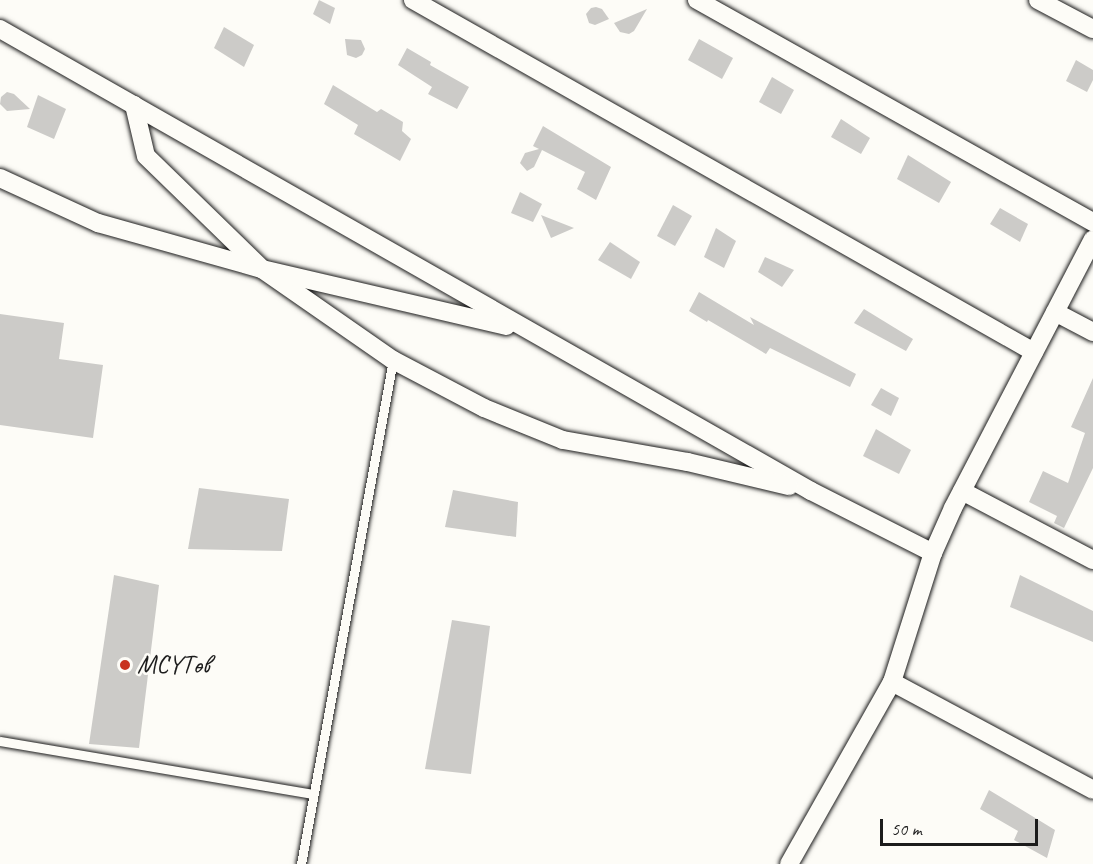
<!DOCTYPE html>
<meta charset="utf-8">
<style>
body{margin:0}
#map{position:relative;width:1093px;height:864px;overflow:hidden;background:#fdfcf7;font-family:Caveat,sans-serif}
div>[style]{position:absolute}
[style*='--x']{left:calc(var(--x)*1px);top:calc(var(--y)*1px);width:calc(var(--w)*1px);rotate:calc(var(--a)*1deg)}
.building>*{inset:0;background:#cccbc8}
.roads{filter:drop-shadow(0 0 2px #1c1c1c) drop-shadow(0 0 2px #1c1c1c)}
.lane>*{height:9px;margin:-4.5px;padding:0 4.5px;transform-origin:4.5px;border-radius:4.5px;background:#fdfcf7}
.street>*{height:18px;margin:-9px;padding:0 9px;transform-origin:9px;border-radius:9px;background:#fdfcf7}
.dots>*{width:16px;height:16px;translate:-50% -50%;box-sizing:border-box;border:3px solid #fdfcf7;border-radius:50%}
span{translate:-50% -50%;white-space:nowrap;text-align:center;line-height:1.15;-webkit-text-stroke:5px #fdfcf7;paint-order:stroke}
.poi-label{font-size:26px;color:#1c1c1c}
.left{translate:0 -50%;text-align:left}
.scale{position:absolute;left:880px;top:819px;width:158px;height:27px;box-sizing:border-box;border:3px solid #1c1c1c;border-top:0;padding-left:8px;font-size:18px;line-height:21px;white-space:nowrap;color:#1c1c1c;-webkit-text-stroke:4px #fdfcf7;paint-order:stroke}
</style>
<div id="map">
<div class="building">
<i style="clip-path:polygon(319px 0,335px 8px,330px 24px,313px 14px)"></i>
<i style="clip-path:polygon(596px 7px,602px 9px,609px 19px,595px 25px,589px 23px,586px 14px,591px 8px)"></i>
<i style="clip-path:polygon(647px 9px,634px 31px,629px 34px,620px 32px,614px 23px)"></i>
<i style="clip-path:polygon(224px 27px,254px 45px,244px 67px,214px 48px)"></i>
<i style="clip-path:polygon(345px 39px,361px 40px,365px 49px,362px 55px,356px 58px,347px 55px)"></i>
<i style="clip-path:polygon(699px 39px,733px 58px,722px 79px,688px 60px)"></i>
<i style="clip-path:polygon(407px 48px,431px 62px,430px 65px,469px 87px,457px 109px,428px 94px,432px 87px,398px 65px)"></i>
<i style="clip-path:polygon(1076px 60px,1093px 70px,1093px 80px,1087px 92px,1066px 81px)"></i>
<i style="clip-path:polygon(772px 77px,794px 90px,781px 114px,759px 102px)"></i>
<i style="clip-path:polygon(333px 85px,377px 112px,381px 109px,403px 122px,402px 131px,411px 139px,400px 161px,354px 134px,358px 125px,324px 104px)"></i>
<i style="clip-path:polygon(7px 92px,14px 94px,30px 109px,7px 111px,0 104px,1px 97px)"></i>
<i style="clip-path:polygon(38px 95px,66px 109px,54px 139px,27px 127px)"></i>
<i style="clip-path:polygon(841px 119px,870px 138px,861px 154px,831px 137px)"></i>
<i style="clip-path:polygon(543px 126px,611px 167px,596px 200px,577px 189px,585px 172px,542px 150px,534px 167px,527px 171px,520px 163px,525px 153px,539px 149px,533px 146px)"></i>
<i style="clip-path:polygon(908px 155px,951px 182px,939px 203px,897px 179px)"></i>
<i style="clip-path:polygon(520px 192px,542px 204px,533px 222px,511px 213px)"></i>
<i style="clip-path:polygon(673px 205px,692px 216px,675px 246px,657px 236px)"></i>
<i style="clip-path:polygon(1000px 208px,1028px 224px,1020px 242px,990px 224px)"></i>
<i style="clip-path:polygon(541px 215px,574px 228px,551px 238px)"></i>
<i style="clip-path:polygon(716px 228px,736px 241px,724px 268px,704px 257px)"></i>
<i style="clip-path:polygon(610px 242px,640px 262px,631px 279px,598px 260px)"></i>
<i style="clip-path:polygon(765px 257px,794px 270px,782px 287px,758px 272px)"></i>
<i style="clip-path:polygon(699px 292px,754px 325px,750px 317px,856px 374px,850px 387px,770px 348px,766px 354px,708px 320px,707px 322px,689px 311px)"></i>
<i style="clip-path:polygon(864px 309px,913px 339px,906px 351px,854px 323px)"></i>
<i style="clip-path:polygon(0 314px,64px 323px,59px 359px,103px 365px,93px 438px,0 425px)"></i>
<i style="clip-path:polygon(1093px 378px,1093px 468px,1064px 528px,1054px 523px,1057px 516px,1029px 502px,1043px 471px,1068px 483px,1085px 433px,1071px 427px)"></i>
<i style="clip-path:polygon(881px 388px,899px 398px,891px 416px,871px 405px)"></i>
<i style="clip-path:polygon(876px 429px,911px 450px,899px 474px,863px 456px)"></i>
<i style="clip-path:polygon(199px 488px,289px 499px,282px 551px,188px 549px)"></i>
<i style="clip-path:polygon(453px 490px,518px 502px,516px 537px,445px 527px)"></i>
<i style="clip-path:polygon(114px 575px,159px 585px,139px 748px,89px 744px)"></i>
<i style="clip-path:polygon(1020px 575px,1093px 611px,1093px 642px,1010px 607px)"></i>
<i style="clip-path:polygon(452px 620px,490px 626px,471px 774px,425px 769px)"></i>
<i style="clip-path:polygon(989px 790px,1055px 830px,1047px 858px,1014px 840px,1018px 831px,980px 809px)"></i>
</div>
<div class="roads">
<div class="lane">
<i style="--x:0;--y:741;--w:316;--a:9.6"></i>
<i style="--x:301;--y:864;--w:512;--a:-79.66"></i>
</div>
<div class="street">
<i style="--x:413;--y:0;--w:714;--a:29.55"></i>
<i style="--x:697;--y:0;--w:454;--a:29.3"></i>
<i style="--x:1038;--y:0;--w:62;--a:27.8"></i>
<i style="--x:0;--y:29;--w:933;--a:29.67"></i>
<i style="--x:811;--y:491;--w:137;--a:26.9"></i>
<i style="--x:134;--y:105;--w:52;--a:76.8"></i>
<i style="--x:146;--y:156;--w:162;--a:44.2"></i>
<i style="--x:262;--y:269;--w:160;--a:34.8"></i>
<i style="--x:393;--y:360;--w:103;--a:27.8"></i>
<i style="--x:484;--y:408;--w:85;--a:22.1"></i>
<i style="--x:563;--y:440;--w:127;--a:10"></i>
<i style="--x:688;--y:462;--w:104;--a:13.4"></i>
<i style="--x:0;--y:178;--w:108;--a:24.7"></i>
<i style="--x:98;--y:223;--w:170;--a:15.7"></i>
<i style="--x:262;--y:269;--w:251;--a:13.1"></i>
<i style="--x:1055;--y:312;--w:43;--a:27.8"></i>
<i style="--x:962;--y:491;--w:148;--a:27.8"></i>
<i style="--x:892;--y:682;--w:228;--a:28.2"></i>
<i style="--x:789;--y:864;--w:209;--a:-60.5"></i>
<i style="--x:892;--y:682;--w:135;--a:-72.4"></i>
<i style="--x:933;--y:553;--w:49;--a:-66"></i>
<i style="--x:953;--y:508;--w:303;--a:-62.5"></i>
</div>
</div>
<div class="dots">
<i style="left:125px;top:665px;background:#c8321e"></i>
</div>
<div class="poi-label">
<span class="left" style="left:137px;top:665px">МСҮТөв</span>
</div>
<div class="scale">50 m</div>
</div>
